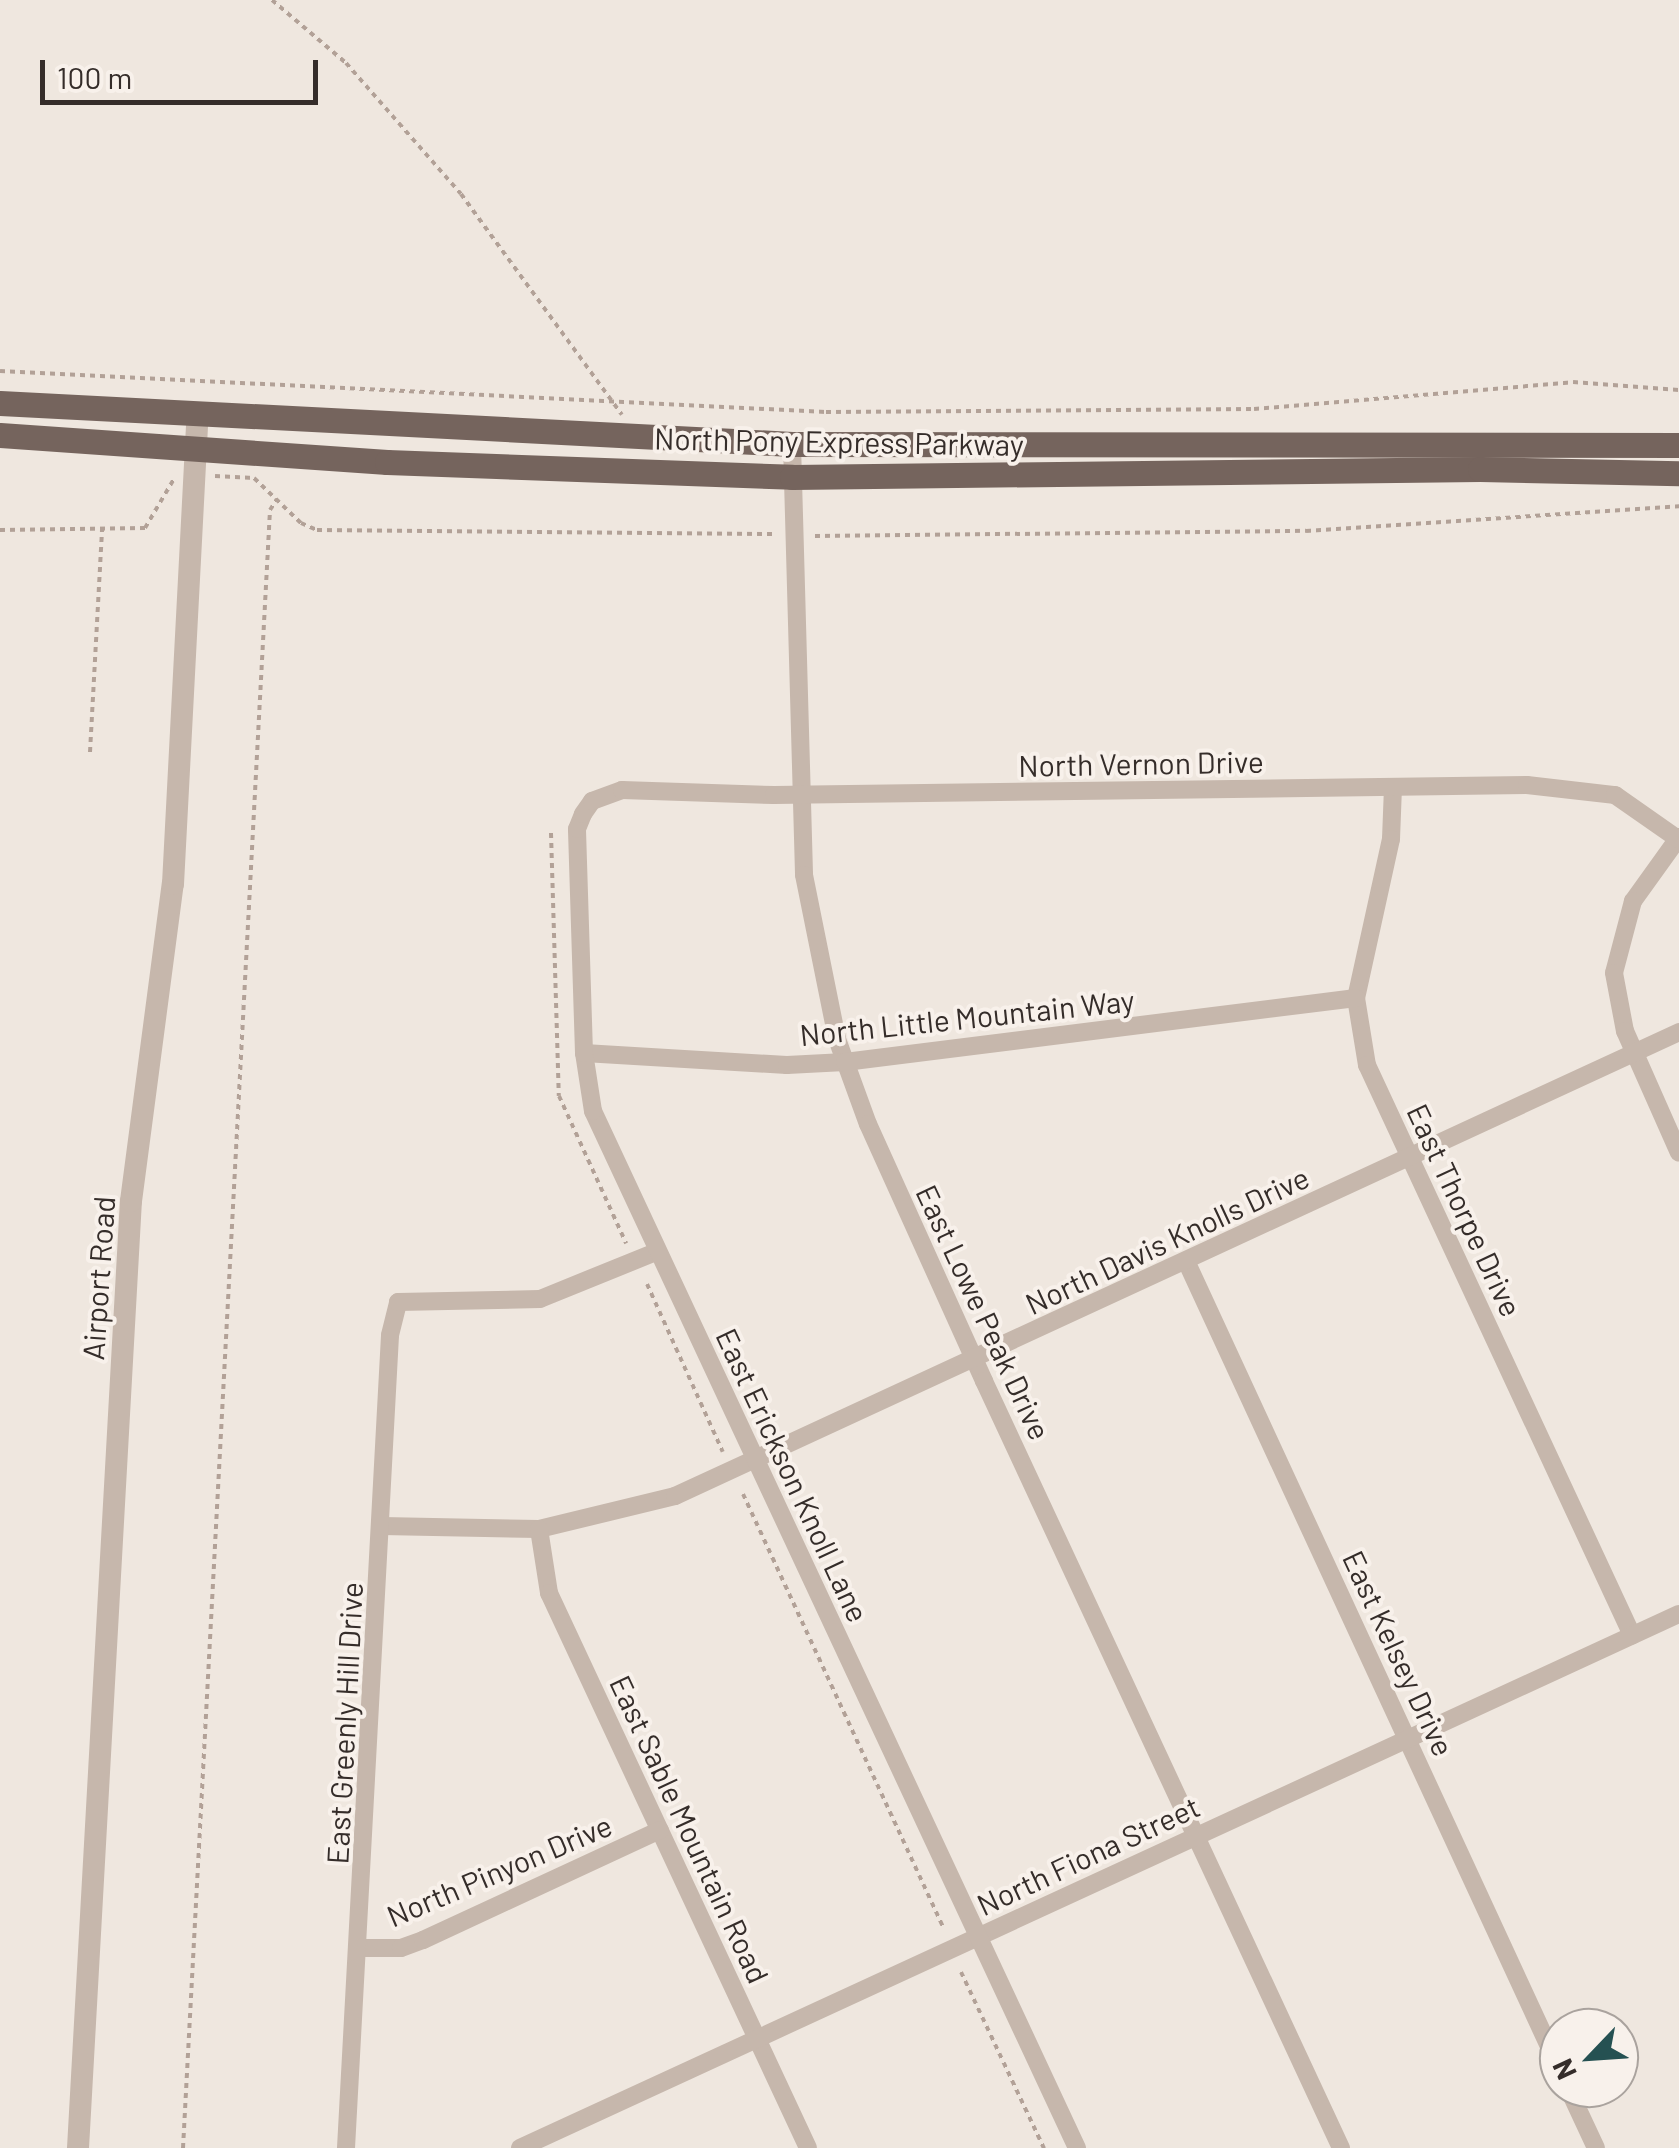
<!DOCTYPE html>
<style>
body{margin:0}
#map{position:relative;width:1679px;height:2148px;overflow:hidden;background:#efe7df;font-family:Barlow,sans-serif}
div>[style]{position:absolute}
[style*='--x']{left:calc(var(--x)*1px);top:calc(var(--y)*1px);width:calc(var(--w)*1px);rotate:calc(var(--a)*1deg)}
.path>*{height:4px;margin-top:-2px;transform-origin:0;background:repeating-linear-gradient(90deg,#b2a197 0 5px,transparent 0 10px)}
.minor>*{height:18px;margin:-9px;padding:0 9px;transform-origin:9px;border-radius:9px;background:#c6b7ac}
.tertiary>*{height:22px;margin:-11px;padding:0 11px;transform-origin:11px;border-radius:11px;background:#c6b7ac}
.primary>*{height:25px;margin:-12.5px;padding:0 12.5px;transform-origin:12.5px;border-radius:12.5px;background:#75645d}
span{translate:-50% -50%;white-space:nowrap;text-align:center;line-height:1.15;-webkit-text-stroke:8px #f8f1eb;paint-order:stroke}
.street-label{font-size:30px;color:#352d2a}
.north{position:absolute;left:1539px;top:2008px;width:100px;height:100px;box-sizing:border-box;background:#f8f1eb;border:2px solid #aaa39e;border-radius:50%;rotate:245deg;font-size:28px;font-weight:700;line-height:40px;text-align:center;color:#352d2a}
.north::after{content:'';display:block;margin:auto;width:35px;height:45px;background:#255152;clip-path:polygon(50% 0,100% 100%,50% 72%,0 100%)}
.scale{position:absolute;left:40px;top:60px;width:278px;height:45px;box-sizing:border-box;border:5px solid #352d2a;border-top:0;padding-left:12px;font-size:30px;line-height:35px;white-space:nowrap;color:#352d2a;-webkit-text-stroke:8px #f8f1eb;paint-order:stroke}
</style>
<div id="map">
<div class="path">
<i style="--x:272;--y:0;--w:97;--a:40.4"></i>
<i style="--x:346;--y:63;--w:174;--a:48.7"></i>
<i style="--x:461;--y:194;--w:273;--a:53.9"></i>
<i style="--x:0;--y:371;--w:827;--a:2.84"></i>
<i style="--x:826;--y:412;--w:428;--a:-0.4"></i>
<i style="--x:1254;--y:409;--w:320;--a:-4.8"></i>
<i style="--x:1573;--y:382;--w:106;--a:4.3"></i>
<i style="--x:215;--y:476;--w:39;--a:3"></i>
<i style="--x:254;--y:478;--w:65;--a:43.8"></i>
<i style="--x:301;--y:523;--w:17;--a:24"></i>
<i style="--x:317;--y:530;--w:457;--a:0.5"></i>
<i style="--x:0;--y:530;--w:145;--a:-0.8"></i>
<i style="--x:145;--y:528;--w:59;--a:-59.5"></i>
<i style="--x:815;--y:536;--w:491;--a:-0.6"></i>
<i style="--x:1306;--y:531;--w:374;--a:-3.8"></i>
<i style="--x:90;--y:752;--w:223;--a:-86.9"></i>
<i style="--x:551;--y:833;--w:263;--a:88.3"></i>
<i style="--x:559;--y:1096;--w:162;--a:65.5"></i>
<i style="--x:647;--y:1284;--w:184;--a:65.7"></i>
<i style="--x:743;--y:1494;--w:477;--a:65.2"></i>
<i style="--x:961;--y:1972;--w:195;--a:64.8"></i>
<i style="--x:183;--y:2148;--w:1640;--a:-86.96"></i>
<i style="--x:270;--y:510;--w:13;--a:-58"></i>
</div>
<div class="minor">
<i style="--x:792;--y:444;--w:431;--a:88.4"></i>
<i style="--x:804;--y:875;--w:167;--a:78.6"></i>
<i style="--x:837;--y:1039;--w:90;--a:70"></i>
<i style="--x:868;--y:1124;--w:282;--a:65.7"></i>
<i style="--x:984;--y:1381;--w:846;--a:65.04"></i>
<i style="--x:1393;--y:787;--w:52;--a:92.2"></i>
<i style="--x:1391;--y:839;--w:163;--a:102.4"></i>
<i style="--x:1356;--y:998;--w:68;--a:80.7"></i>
<i style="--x:1367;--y:1065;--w:629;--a:65.07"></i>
<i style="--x:1679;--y:837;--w:79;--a:125.7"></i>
<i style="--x:1633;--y:901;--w:74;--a:104.8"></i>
<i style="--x:1614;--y:973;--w:59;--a:79.3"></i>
<i style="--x:1625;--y:1031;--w:133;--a:66.1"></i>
<i style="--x:584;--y:1053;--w:203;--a:3.4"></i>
<i style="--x:787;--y:1065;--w:58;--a:-3"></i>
<i style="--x:845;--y:1062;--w:515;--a:-7.14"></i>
<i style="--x:1187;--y:1263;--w:887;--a:65.2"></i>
<i style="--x:382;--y:1526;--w:157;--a:1.1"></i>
<i style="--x:539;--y:1529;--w:140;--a:-13.6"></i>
<i style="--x:675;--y:1496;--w:1106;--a:-24.8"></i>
<i style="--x:539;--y:1529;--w:65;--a:81.1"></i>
<i style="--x:549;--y:1593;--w:612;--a:64.98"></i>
<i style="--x:358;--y:1948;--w:43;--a:0"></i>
<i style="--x:401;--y:1948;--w:23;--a:-20"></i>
<i style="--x:423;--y:1940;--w:261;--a:-24.9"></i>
<i style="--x:1568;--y:2088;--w:66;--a:65"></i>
<i style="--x:346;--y:2148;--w:814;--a:-86.9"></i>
<i style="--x:390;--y:1335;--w:34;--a:-76"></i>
<i style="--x:398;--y:1302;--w:142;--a:-1.2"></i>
<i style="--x:540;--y:1299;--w:127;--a:-22.1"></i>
<i style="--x:520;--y:2148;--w:1276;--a:-24.74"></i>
<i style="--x:1077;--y:2148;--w:1144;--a:-115.02"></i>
<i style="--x:593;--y:1111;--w:59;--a:-98.8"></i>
<i style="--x:584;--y:1053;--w:224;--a:-91.8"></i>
<i style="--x:577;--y:829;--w:16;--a:-68"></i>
<i style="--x:583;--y:814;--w:16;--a:-55"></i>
<i style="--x:592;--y:801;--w:32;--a:-20"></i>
<i style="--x:622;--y:790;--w:152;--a:1.9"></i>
<i style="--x:774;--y:795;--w:753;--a:-0.76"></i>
<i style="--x:1527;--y:785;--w:89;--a:6.5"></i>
<i style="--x:1615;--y:795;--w:77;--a:34.9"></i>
</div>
<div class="tertiary">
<i style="--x:78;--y:2148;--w:948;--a:-86.8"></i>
<i style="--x:131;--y:1201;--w:320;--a:-82.5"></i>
<i style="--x:173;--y:884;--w:471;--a:-87"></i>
</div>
<div class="primary">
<i style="--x:0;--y:403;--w:793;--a:2.96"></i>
<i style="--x:792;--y:444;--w:887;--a:0.06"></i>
<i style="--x:0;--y:435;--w:388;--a:4"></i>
<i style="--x:387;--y:462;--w:405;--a:2.1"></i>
<i style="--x:792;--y:477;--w:688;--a:-0.67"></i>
<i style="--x:1480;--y:469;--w:199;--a:1.2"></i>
</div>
<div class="street-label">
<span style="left:839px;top:441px;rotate:1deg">North Pony Express Parkway</span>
<span style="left:1141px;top:763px;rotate:-1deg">North Vernon Drive</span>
<span style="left:967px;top:1017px;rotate:-6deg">North Little Mountain Way</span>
<span style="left:1465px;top:1210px;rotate:65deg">East Thorpe Drive</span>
<span style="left:1167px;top:1240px;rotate:-25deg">North Davis Knolls Drive</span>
<span style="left:98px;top:1278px;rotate:-86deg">Airport Road</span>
<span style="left:984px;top:1312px;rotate:65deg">East Lowe Peak Drive</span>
<span style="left:793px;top:1475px;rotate:65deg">East Erickson Knoll Lane</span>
<span style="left:1399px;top:1653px;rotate:65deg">East Kelsey Drive</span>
<span style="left:344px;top:1723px;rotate:-87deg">East Greenly Hill Drive</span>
<span style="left:690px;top:1829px;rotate:65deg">East Sable Mountain Road</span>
<span style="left:1088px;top:1855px;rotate:-25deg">North Fiona Street</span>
<span style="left:499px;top:1870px;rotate:-23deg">North Pinyon Drive</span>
</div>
<div class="north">N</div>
<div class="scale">100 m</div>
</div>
